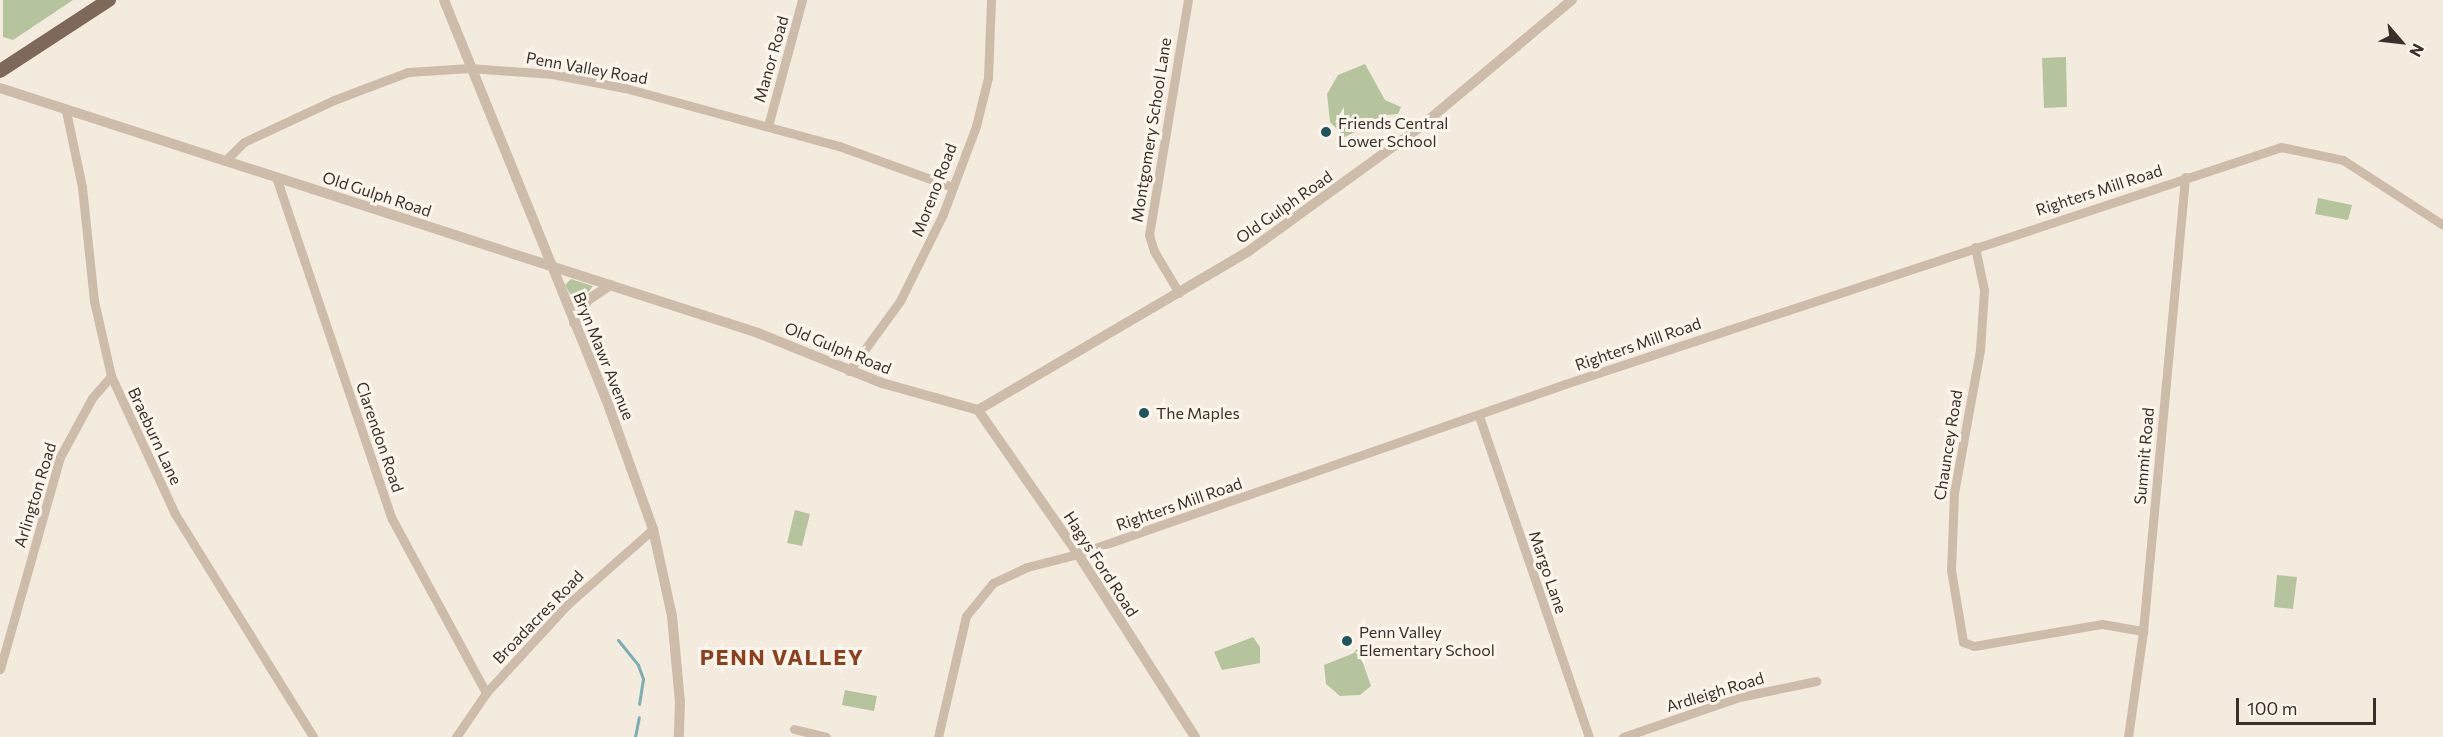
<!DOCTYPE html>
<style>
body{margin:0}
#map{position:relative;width:2443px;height:737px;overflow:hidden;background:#f4ebdf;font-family:Commissioner,sans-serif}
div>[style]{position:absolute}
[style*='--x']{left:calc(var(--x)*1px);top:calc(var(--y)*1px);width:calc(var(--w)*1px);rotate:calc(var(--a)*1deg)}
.green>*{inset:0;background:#b5c49d}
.stream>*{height:3px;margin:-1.5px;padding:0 1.5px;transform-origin:1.5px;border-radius:1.5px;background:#7cadb3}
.minor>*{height:9px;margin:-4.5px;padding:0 4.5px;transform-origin:4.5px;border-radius:4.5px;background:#cdbca9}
.tertiary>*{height:10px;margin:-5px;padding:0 5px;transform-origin:5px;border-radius:5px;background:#cdbca9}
.primary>*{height:14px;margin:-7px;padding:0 7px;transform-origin:7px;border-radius:7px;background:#7d685a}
.dots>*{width:16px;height:16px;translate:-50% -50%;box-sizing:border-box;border:3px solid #fbf5ec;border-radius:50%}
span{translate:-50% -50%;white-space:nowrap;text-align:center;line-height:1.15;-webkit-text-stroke:6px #fbf5ec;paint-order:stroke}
.street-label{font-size:16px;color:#3a302a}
.poi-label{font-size:16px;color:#3a302a}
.left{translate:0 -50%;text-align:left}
.district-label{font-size:22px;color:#8e3f1e;font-weight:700;letter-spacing:1.5px}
.north{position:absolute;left:2371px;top:12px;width:60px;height:60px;-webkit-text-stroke:4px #fbf5ec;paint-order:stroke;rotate:118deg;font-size:16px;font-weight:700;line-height:24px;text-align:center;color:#3a302a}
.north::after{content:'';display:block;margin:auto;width:21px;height:27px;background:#3a302a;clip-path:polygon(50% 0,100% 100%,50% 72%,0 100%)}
.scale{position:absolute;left:2236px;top:698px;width:140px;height:27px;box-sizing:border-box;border:3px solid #3a302a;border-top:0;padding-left:8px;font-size:18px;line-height:21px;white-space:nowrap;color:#3a302a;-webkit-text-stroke:4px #fbf5ec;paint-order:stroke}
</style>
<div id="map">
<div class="green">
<i style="clip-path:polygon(3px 0,73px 0,13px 40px,3px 37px)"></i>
<i style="clip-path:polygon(2066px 57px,2067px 107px,2044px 108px,2042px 58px)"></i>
<i style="clip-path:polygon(1365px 64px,1385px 100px,1401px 107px,1398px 114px,1387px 115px,1345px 137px,1330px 122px,1327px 94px,1338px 75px)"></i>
<i style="clip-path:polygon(2318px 198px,2352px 205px,2348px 220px,2315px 214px)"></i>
<i style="clip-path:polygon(571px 279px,593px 286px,577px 306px,565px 285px)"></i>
<i style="clip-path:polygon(795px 510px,810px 514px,802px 546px,787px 543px)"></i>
<i style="clip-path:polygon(2277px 575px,2297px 577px,2293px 609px,2274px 607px)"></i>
<i style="clip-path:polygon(1253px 637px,1260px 647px,1260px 663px,1222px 670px,1214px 652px)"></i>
<i style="clip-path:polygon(1358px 646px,1364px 650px,1361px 657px,1371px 686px,1360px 695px,1340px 696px,1326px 684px,1324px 665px,1354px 653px)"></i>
<i style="clip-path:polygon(845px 690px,877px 696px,874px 711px,842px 705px)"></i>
</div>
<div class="stream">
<i style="--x:618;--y:640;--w:32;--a:51"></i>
<i style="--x:638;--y:665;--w:15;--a:70"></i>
<i style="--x:643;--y:679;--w:25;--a:99"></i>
<i style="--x:635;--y:737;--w:20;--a:-79"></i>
</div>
<div class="minor">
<i style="--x:66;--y:111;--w:78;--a:78.1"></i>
<i style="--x:82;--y:187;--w:115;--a:84"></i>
<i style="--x:94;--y:301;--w:77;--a:77.2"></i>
<i style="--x:111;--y:376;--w:152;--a:65.1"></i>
<i style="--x:175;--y:514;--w:262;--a:58.2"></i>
<i style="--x:768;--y:126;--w:131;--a:-74.9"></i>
<i style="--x:225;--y:161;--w:27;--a:-45"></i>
<i style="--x:244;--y:142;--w:99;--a:-25"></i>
<i style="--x:334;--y:100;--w:79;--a:-20.7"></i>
<i style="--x:408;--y:72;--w:62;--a:-3.7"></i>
<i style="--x:470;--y:68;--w:82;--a:4.2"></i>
<i style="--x:552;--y:74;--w:74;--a:10.9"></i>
<i style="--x:625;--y:88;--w:222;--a:15.2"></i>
<i style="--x:839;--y:146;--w:120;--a:19.9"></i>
<i style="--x:276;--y:177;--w:361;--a:71.3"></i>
<i style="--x:392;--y:519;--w:198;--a:61.6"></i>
<i style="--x:1975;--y:247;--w:44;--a:78.2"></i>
<i style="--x:1984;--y:290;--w:60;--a:93.8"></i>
<i style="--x:1980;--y:350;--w:145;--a:100.3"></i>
<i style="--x:1954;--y:493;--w:77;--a:92.2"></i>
<i style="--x:1951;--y:570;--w:73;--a:80.5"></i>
<i style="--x:1963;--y:642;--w:12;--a:20"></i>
<i style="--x:1974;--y:646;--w:130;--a:-9.8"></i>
<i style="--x:2102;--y:624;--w:42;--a:9.7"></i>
<i style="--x:1179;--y:293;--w:49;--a:-120.8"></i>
<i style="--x:1154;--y:251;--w:17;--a:-107"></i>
<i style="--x:1149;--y:235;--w:238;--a:-80.6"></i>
<i style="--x:849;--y:371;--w:87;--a:-53.9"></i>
<i style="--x:900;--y:301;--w:97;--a:-63.7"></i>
<i style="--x:943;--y:214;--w:94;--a:-69.4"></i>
<i style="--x:976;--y:126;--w:49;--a:-76"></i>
<i style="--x:988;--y:78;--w:78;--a:-87.8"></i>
<i style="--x:1479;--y:416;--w:339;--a:71.1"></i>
<i style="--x:0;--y:669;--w:220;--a:-74.2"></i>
<i style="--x:60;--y:457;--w:67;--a:-61.5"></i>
<i style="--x:92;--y:398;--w:29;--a:-49"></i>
<i style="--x:794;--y:729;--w:33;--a:14"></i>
<i style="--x:456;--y:737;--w:53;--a:-55.7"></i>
<i style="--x:486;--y:693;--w:120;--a:-47.4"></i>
<i style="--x:567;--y:605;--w:115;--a:-41.5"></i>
<i style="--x:938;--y:737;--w:124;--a:-77"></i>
<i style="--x:966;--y:616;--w:43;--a:-50.7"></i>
<i style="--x:993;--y:583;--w:38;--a:-25"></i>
<i style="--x:1027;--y:567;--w:53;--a:-14.3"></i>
<i style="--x:1078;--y:554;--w:516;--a:-19.24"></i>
<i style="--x:1565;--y:384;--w:754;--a:-18.31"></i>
<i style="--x:2281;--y:147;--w:63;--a:11.8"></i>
<i style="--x:2343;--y:160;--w:119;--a:33"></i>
<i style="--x:1623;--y:737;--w:123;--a:-19"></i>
<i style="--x:1739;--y:697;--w:79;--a:-11.7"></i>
<i style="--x:2128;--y:737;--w:107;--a:-81.9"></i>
<i style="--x:2143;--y:631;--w:456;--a:-84.7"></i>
</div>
<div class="tertiary">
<i style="--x:444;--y:0;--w:439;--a:67.9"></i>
<i style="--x:609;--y:407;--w:130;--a:70.2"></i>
<i style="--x:653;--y:529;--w:89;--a:77.7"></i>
<i style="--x:672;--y:616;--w:86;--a:84.7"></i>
<i style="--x:680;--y:702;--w:35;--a:92"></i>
<i style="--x:0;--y:88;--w:797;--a:17.91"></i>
<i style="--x:758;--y:333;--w:134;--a:22"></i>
<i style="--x:882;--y:383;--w:100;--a:15.7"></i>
<i style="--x:978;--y:410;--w:311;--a:-30.4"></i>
<i style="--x:1246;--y:253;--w:215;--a:-35.9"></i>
<i style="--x:1420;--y:127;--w:198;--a:-39.9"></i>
<i style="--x:574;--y:323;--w:27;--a:-59"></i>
<i style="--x:588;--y:300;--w:27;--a:-34"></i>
<i style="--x:978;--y:410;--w:175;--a:55.2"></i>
<i style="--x:1078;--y:554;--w:217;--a:57.4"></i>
</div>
<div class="primary">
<i style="--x:0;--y:71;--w:130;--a:-33.1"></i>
</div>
<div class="dots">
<i style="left:1326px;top:132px;background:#1c565e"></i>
<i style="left:1144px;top:413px;background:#1c565e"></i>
<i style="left:1347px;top:641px;background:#1c565e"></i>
</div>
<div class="street-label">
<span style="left:771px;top:59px;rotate:-74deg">Manor Road</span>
<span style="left:587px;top:68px;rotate:10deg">Penn Valley Road</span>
<span style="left:1151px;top:130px;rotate:-81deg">Montgomery School Lane</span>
<span style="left:934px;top:190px;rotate:-69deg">Moreno Road</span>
<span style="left:2099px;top:190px;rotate:-18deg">Righters Mill Road</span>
<span style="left:377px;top:194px;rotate:18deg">Old Gulph Road</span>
<span style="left:1284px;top:207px;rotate:-35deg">Old Gulph Road</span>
<span style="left:1638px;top:344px;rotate:-19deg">Righters Mill Road</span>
<span style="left:838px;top:348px;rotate:22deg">Old Gulph Road</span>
<span style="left:604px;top:356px;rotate:68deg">Bryn Mawr Avenue</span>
<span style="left:155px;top:436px;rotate:65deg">Braeburn Lane</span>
<span style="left:380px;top:437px;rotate:71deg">Clarendon Road</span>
<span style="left:1948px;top:445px;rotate:-81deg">Chauncey Road</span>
<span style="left:2144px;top:456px;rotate:-85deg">Summit Road</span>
<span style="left:35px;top:495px;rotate:-73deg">Arlington Road</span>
<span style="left:1179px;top:504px;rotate:-19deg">Righters Mill Road</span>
<span style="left:1101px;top:564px;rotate:57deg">Hagys Ford Road</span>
<span style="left:1548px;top:572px;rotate:71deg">Margo Lane</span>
<span style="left:538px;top:617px;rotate:-46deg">Broadacres Road</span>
<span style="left:1715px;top:692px;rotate:-17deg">Ardleigh Road</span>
</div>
<div class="poi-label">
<span class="left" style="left:1338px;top:132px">Friends Central<br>Lower School</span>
<span class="left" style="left:1156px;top:413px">The Maples</span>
<span class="left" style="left:1359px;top:641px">Penn Valley<br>Elementary School</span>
</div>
<div class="district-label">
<span style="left:782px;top:657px">PENN VALLEY</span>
</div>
<div class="north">N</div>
<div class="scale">100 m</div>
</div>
